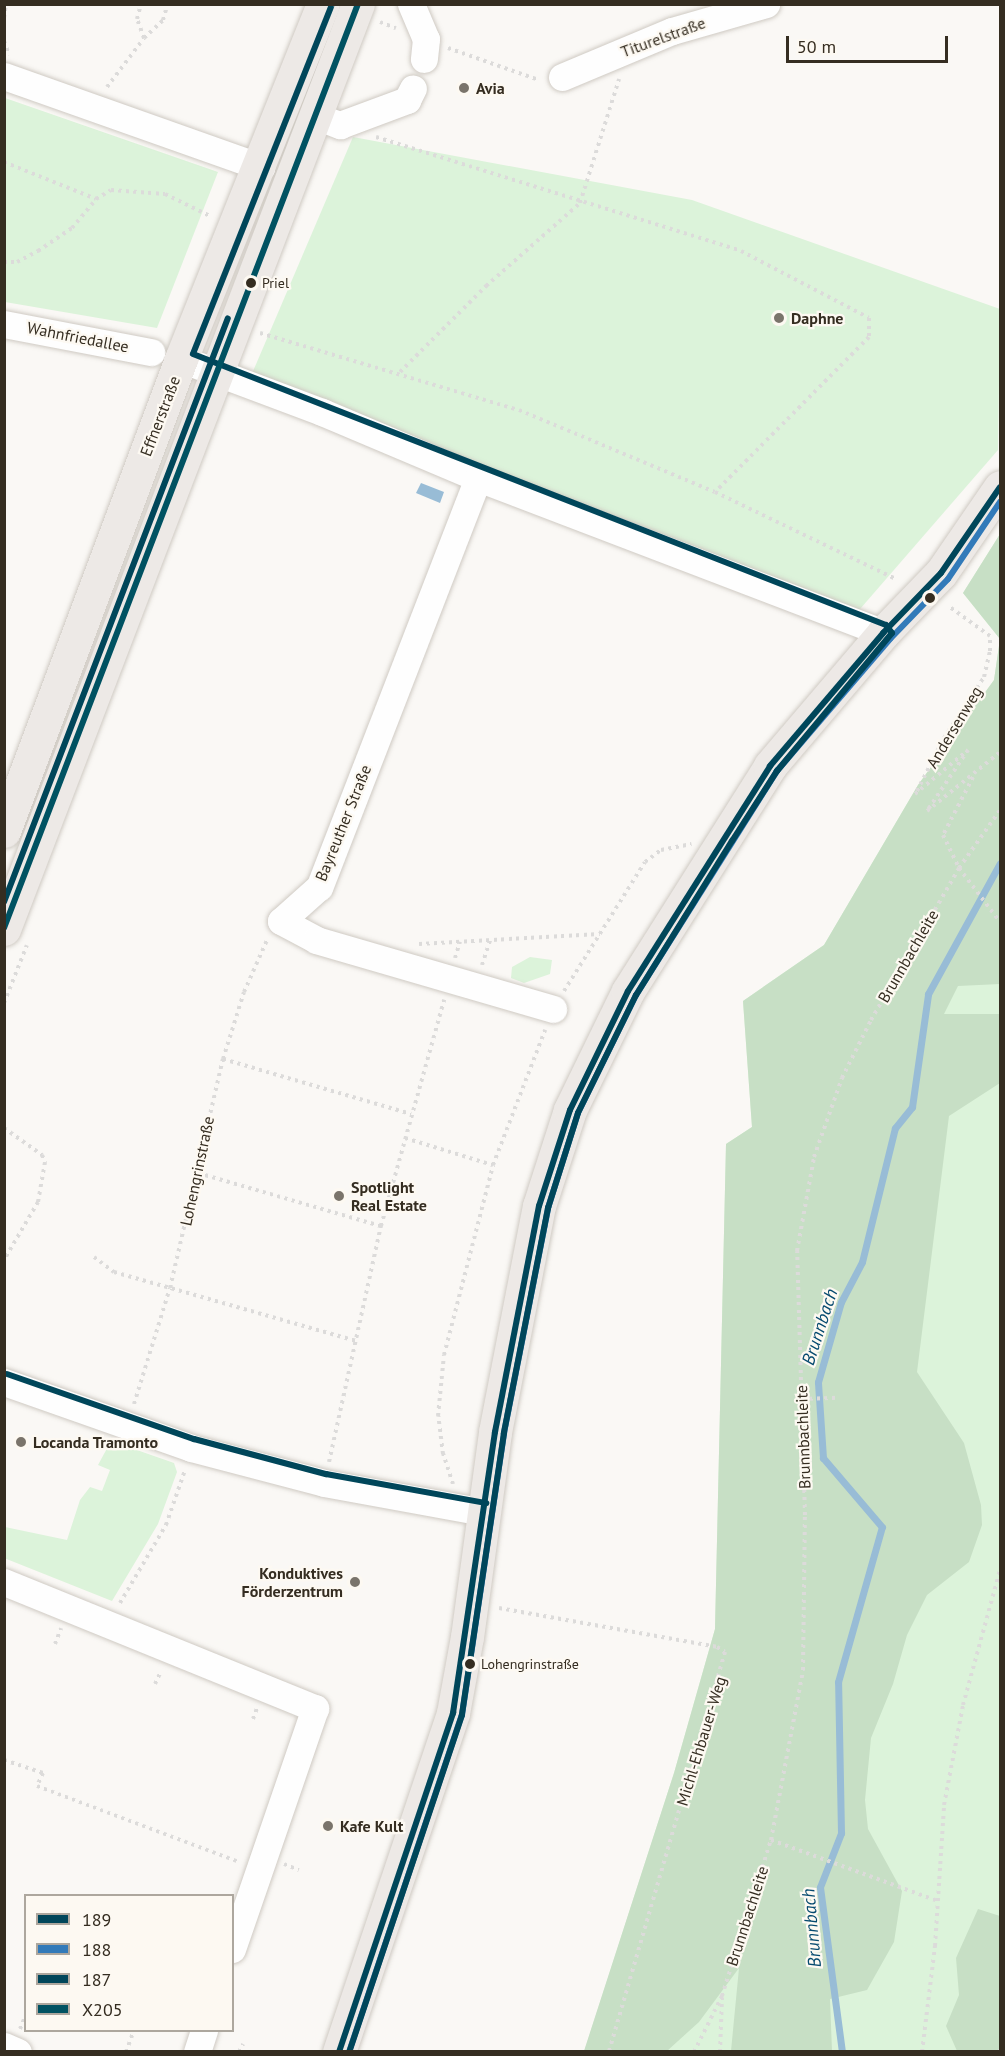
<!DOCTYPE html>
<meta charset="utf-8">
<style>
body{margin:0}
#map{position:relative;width:1005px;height:2056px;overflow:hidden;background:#faf8f5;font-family:"PT Sans",sans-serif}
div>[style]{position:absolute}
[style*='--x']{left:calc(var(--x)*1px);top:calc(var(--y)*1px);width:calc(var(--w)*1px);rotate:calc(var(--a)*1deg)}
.green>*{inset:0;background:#dcf3da}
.forest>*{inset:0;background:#c7dfc5}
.water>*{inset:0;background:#98bcd6}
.stream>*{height:7px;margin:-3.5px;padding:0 3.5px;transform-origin:3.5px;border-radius:3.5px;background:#98bcd6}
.path>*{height:4px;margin-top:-2px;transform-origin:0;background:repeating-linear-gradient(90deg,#dcdbda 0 3px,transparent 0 7.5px)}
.roads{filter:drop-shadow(0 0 2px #cfcac3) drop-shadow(0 0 2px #cfcac3)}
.minor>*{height:27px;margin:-13.5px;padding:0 13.5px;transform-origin:13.5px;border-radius:13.5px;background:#fefefe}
.major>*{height:33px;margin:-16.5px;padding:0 16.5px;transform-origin:16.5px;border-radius:16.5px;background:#ede9e6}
.bus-1>*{height:6px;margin:-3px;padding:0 3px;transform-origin:3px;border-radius:3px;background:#00465a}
.bus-2>*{height:6px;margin:-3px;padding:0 3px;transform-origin:3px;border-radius:3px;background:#327ab9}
.bus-3>*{height:6px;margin:-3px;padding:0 3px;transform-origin:3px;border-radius:3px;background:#00465a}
.bus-4>*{height:6px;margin:-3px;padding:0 3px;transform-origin:3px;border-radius:3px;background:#005262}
.dots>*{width:16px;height:16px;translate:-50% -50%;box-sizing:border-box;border:3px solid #fdf9f2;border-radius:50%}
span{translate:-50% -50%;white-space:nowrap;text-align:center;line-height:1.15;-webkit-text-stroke:4.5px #fdf9f2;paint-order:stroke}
.bus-label{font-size:14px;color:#352d21}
.left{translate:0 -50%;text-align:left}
.street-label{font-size:16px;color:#352d21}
.poi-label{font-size:16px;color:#352d21;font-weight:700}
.right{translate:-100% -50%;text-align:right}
.water-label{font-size:18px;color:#064a6f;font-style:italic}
.frame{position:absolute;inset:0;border:6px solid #352d21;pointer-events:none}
.legend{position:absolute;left:24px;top:1894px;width:210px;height:138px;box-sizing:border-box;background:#fdf9f2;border:2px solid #ada79e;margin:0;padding:8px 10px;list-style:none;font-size:18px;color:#352d21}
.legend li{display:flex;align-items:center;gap:12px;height:30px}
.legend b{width:30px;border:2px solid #ada79e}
.scale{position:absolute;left:786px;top:36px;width:162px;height:27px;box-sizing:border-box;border:3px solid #352d21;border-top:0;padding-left:8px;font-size:18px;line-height:21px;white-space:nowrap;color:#352d21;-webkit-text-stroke:4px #fdf9f2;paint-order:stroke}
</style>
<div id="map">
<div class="green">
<i style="clip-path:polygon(5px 98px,218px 172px,157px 328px,5px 302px)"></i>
<i style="clip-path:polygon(353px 137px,692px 200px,1000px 309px,998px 450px,854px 616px,251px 376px)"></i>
<i style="clip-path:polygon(1000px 534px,1000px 2051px,584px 2052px,674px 1773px,715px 1629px,726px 1144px,752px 1127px,743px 1001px,824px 945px,918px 785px,994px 680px,1000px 639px,963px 593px)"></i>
<i style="clip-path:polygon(530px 957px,552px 960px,550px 974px,524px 983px,511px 978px,512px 967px)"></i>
<i style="clip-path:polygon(111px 1441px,174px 1463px,177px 1472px,158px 1524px,112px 1601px,4px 1558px,5px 1527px,67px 1540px,80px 1500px,90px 1487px,102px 1491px,110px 1470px,98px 1465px)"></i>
</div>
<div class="forest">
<i style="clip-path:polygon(1000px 534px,1000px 984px,958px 986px,944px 1014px,1000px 1014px,1000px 1083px,949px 1116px,917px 1372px,964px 1443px,981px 1505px,982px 1525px,969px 1562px,927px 1595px,907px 1635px,893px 1684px,871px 1738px,865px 1800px,868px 1829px,902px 1891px,894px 1942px,867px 1990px,830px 1999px,832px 2051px,731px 2051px,739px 1968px,699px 2022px,667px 2051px,584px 2051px,674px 1773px,715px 1629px,726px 1144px,752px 1127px,743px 1001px,824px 945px,918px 785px,994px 680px,1000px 639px,963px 593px)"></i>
<i style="clip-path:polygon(978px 1909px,1000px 1916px,1000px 2051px,957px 2051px,946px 2026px,959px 1995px,956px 1958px)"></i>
</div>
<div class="water">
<i style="clip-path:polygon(421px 483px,444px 492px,440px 503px,416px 493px)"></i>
</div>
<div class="stream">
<i style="--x:842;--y:2052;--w:166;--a:-97.6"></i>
<i style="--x:820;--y:1887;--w:58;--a:-68.7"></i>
<i style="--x:841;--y:1833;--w:151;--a:-91.1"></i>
<i style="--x:838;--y:1682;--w:161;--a:-74.2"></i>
<i style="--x:882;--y:1527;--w:91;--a:-130.5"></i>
<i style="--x:823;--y:1458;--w:76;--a:-93.8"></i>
<i style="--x:818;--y:1382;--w:83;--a:-74"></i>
<i style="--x:841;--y:1302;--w:45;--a:-62.3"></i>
<i style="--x:862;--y:1262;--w:138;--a:-76.2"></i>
<i style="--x:895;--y:1128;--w:27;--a:-51"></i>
<i style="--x:912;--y:1107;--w:114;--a:-81.9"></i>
<i style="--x:928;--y:994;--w:149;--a:-61.2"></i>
</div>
<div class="path">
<i style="--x:4;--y:18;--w:14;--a:-82"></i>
<i style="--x:380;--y:22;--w:17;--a:21"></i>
<i style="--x:144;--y:38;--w:26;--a:-43"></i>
<i style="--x:163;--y:20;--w:15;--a:-74"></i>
<i style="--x:4;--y:41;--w:15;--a:70"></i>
<i style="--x:448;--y:48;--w:96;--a:19.4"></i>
<i style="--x:107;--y:87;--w:61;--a:-52.9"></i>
<i style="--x:144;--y:38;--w:20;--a:-110"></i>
<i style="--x:137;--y:19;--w:16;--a:-75"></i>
<i style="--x:376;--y:137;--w:382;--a:17.3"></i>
<i style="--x:741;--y:251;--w:144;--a:27.6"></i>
<i style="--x:869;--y:318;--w:19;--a:90"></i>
<i style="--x:869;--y:337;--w:218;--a:134.8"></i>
<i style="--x:4;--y:162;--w:99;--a:21.9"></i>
<i style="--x:4;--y:262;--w:13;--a:0"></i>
<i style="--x:17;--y:262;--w:24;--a:-28"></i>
<i style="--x:38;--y:251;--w:41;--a:-34.1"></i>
<i style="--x:72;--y:228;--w:38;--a:-50"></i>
<i style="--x:96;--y:199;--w:17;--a:-31"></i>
<i style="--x:111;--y:190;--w:54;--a:4.2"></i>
<i style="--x:165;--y:194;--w:52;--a:26.1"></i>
<i style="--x:260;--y:333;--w:270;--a:16.6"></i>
<i style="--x:519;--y:410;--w:212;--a:22.7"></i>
<i style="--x:715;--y:492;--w:201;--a:25.7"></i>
<i style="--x:400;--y:372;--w:122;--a:-45"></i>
<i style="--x:486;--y:286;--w:125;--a:-41.4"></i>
<i style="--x:580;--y:203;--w:130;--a:-72.5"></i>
<i style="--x:973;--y:777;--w:65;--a:117.3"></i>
<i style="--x:943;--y:835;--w:37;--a:64"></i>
<i style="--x:959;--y:868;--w:68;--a:52.8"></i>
<i style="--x:917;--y:791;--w:59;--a:-63"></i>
<i style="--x:944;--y:738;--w:73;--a:-56.7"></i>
<i style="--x:984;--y:677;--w:27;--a:-77"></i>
<i style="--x:990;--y:651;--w:15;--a:-90"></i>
<i style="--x:990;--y:636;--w:49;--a:-144.1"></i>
<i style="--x:915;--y:794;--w:69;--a:-39.7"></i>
<i style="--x:968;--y:750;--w:73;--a:123.9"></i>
<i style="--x:927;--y:811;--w:94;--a:-38.9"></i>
<i style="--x:419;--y:944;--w:181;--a:-3.2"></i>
<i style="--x:455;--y:958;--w:17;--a:-73"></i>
<i style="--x:482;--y:965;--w:26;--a:-72"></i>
<i style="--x:564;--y:991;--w:152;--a:-57.9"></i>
<i style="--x:645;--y:862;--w:20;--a:-37"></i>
<i style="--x:661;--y:850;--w:31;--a:-11"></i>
<i style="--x:4;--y:1003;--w:62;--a:-68.4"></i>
<i style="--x:223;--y:1059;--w:196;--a:16.3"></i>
<i style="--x:4;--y:1128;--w:47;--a:35.4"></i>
<i style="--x:42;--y:1155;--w:8;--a:67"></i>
<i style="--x:45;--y:1162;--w:41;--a:99.9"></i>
<i style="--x:38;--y:1202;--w:67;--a:120.4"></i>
<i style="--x:405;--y:1138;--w:92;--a:17.1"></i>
<i style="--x:198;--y:1173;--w:191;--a:16.2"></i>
<i style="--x:94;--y:1257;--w:25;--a:37"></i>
<i style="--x:114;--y:1272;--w:252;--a:15.9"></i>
<i style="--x:802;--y:1399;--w:36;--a:-2"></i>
<i style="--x:134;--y:1404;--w:121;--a:-72.8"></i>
<i style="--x:170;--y:1288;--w:235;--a:-77"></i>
<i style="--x:223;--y:1059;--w:70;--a:-72.6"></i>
<i style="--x:244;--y:992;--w:57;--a:-66.1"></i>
<i style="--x:329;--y:1462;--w:242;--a:-77.6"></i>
<i style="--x:381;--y:1226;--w:235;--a:-74.4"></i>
<i style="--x:453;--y:1484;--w:32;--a:-108"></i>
<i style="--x:443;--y:1454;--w:38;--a:-97"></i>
<i style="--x:438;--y:1416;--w:61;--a:-84.4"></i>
<i style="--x:444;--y:1355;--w:196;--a:-75.5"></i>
<i style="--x:493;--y:1165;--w:145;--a:-68.9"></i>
<i style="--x:120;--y:1603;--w:91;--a:-59.5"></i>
<i style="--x:166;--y:1525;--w:58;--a:-70.9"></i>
<i style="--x:499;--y:1608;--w:221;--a:10.1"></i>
<i style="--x:717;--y:1647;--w:9;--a:32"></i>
<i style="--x:725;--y:1652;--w:416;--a:106.2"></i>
<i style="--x:55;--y:1644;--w:17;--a:-69"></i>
<i style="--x:155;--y:1684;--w:14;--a:-65"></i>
<i style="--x:253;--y:1719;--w:12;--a:-70"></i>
<i style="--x:4;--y:1760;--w:41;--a:18.4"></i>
<i style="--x:43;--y:1773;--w:14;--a:115"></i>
<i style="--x:37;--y:1786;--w:216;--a:20.6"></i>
<i style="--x:771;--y:1840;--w:178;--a:20.1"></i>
<i style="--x:284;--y:1864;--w:16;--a:22"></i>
<i style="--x:20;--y:2029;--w:16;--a:-68"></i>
<i style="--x:126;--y:2052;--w:23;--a:-70"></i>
<i style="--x:239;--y:2052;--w:9;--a:-63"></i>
<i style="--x:694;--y:2052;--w:63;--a:-63.4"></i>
<i style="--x:722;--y:1996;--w:164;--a:-72.6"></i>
<i style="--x:771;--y:1840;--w:173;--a:-79.3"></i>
<i style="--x:803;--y:1670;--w:155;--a:-89.3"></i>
<i style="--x:805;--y:1515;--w:264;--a:-91.7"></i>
<i style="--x:797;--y:1251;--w:96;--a:-79.7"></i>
<i style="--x:814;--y:1157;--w:84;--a:-70.5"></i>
<i style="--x:842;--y:1078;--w:65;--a:-63.4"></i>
<i style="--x:871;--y:1020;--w:176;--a:-59.9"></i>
<i style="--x:959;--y:868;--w:71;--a:-54.7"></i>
<i style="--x:720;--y:2052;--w:54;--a:-87.9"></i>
<i style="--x:922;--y:2052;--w:107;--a:-83"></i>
<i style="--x:935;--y:1946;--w:141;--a:-86.3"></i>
<i style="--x:944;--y:1805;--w:102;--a:-79.2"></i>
<i style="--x:963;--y:1705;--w:140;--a:-74.7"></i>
<i style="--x:1000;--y:2052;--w:6;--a:-90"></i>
</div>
<div class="roads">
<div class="minor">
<i style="--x:411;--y:4;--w:38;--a:67"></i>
<i style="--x:426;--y:39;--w:20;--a:96"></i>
<i style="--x:4;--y:76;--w:273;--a:19.5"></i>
<i style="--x:562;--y:77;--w:119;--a:-22.7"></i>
<i style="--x:672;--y:31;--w:98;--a:-16"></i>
<i style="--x:316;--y:116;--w:26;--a:21"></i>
<i style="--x:340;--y:125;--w:72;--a:-20.5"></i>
<i style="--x:407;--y:100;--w:13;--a:-63"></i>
<i style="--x:4;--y:324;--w:150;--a:10.8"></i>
<i style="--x:181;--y:359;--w:151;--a:20.6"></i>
<i style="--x:322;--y:412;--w:169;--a:22.9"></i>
<i style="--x:478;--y:478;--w:434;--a:20.9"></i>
<i style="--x:478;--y:478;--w:439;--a:111.2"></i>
<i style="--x:319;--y:887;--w:51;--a:138.2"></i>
<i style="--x:281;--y:921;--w:40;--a:28"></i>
<i style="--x:316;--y:940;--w:247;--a:16.2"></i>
<i style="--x:4;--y:1382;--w:198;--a:19.4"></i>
<i style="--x:191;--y:1448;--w:138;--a:14.7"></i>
<i style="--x:324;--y:1483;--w:163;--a:10.3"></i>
<i style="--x:4;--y:1582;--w:336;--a:22.1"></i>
<i style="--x:315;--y:1708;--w:255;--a:109"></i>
<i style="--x:4;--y:2046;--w:15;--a:23"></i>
<i style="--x:197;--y:2052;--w:23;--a:-72"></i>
</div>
<div class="major">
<i style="--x:4;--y:831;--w:504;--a:-69.44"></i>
<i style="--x:181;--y:359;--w:382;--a:-68.2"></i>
<i style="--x:4;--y:929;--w:990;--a:-69.06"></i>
<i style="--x:339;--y:2052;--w:358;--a:-71.4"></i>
<i style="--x:453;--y:1713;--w:77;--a:-79.6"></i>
<i style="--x:467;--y:1637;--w:207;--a:-82.2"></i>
<i style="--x:495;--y:1432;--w:230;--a:-79"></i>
<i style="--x:539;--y:1206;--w:101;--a:-72.1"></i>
<i style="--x:570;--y:1110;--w:132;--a:-64"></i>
<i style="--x:628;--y:991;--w:266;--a:-57.7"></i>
<i style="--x:770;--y:766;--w:175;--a:-49.6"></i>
<i style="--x:883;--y:633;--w:83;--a:-46"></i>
<i style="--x:941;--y:573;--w:104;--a:-55.5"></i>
</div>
</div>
<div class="bus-1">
<i style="--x:339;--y:2052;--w:358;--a:-71.4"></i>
<i style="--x:453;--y:1713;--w:284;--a:-81.5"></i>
<i style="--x:495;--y:1432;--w:230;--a:-79"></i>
<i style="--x:539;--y:1206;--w:101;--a:-72.1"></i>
<i style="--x:570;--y:1110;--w:132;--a:-64"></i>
<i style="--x:628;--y:991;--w:266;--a:-57.7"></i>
<i style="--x:770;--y:766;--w:175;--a:-49.6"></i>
<i style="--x:883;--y:633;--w:83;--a:-46"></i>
<i style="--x:941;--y:573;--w:104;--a:-55.5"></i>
</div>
<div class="bus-2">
<i style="--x:349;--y:2052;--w:355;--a:-71.5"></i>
<i style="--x:462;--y:1715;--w:285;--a:-81.5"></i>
<i style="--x:504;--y:1433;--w:229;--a:-78.9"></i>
<i style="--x:548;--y:1208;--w:100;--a:-72.5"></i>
<i style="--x:578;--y:1113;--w:131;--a:-63.8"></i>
<i style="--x:636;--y:995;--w:265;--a:-57.8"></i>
<i style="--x:777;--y:771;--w:174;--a:-49.4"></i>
<i style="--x:890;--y:639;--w:83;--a:-46"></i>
<i style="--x:948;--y:579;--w:93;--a:-56"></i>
</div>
<div class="bus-3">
<i style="--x:331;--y:7;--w:373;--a:111.7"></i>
<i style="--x:193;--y:354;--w:744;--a:21.36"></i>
<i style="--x:886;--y:625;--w:10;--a:53"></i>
<i style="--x:892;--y:633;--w:180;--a:129.8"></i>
<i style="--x:777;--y:771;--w:83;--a:122.7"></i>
<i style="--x:732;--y:841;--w:181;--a:121.9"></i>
<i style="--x:636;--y:995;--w:131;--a:116.2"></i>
<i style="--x:578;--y:1113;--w:100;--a:107.5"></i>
<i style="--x:548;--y:1208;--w:229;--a:101.1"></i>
<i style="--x:504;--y:1433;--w:285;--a:98.5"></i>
<i style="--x:462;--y:1715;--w:355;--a:108.5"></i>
<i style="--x:4;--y:902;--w:625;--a:-69.02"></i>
<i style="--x:7;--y:1374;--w:198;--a:19.2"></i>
<i style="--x:194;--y:1439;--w:137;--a:14.9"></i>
<i style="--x:326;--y:1474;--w:163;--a:10.3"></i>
</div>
<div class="bus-4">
<i style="--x:4;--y:928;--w:989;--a:-69.04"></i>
</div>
<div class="dots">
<i style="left:464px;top:88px;background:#7a746b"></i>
<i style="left:251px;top:283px;background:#352d21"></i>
<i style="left:779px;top:318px;background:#7a746b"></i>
<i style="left:930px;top:598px;background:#352d21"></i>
<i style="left:339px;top:1196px;background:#7a746b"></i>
<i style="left:21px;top:1442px;background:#7a746b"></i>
<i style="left:355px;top:1582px;background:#7a746b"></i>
<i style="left:470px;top:1664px;background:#352d21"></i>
<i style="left:328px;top:1826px;background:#7a746b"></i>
</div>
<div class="bus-label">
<span class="left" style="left:262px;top:283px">Priel</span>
<span class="left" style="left:481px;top:1664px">Lohengrinstraße</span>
</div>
<div class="street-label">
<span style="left:663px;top:37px;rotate:-20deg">Titurelstraße</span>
<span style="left:78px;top:337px;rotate:11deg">Wahnfriedallee</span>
<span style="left:160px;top:416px;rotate:-69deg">Effnerstraße</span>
<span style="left:954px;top:727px;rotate:-59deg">Andersenweg</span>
<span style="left:343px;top:823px;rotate:-68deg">Bayreuther Straße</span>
<span style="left:908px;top:956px;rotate:-60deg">Brunnbachleite</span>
<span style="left:197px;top:1171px;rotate:-78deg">Lohengrinstraße</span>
<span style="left:803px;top:1437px;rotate:-92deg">Brunnbachleite</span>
<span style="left:701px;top:1741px;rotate:-73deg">Michl-Ehbauer-Weg</span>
<span style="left:747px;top:1916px;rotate:-72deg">Brunnbachleite</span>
</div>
<div class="poi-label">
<span class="left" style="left:476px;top:88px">Avia</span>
<span class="left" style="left:791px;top:318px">Daphne</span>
<span class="left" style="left:351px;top:1196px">Spotlight<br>Real Estate</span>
<span class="left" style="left:33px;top:1442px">Locanda Tramonto</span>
<span class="right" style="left:343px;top:1582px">Konduktives<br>Förderzentrum</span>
<span class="left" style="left:340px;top:1826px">Kafe Kult</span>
</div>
<div class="water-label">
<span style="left:820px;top:1327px;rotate:-72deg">Brunnbach</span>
<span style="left:812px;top:1928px;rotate:-95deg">Brunnbach</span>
</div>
<div class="frame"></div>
<ul class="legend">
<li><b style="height:8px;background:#00465a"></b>189</li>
<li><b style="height:8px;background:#327ab9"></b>188</li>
<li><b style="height:8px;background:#00465a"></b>187</li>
<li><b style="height:8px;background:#005262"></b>X205</li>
</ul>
<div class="scale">50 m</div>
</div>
